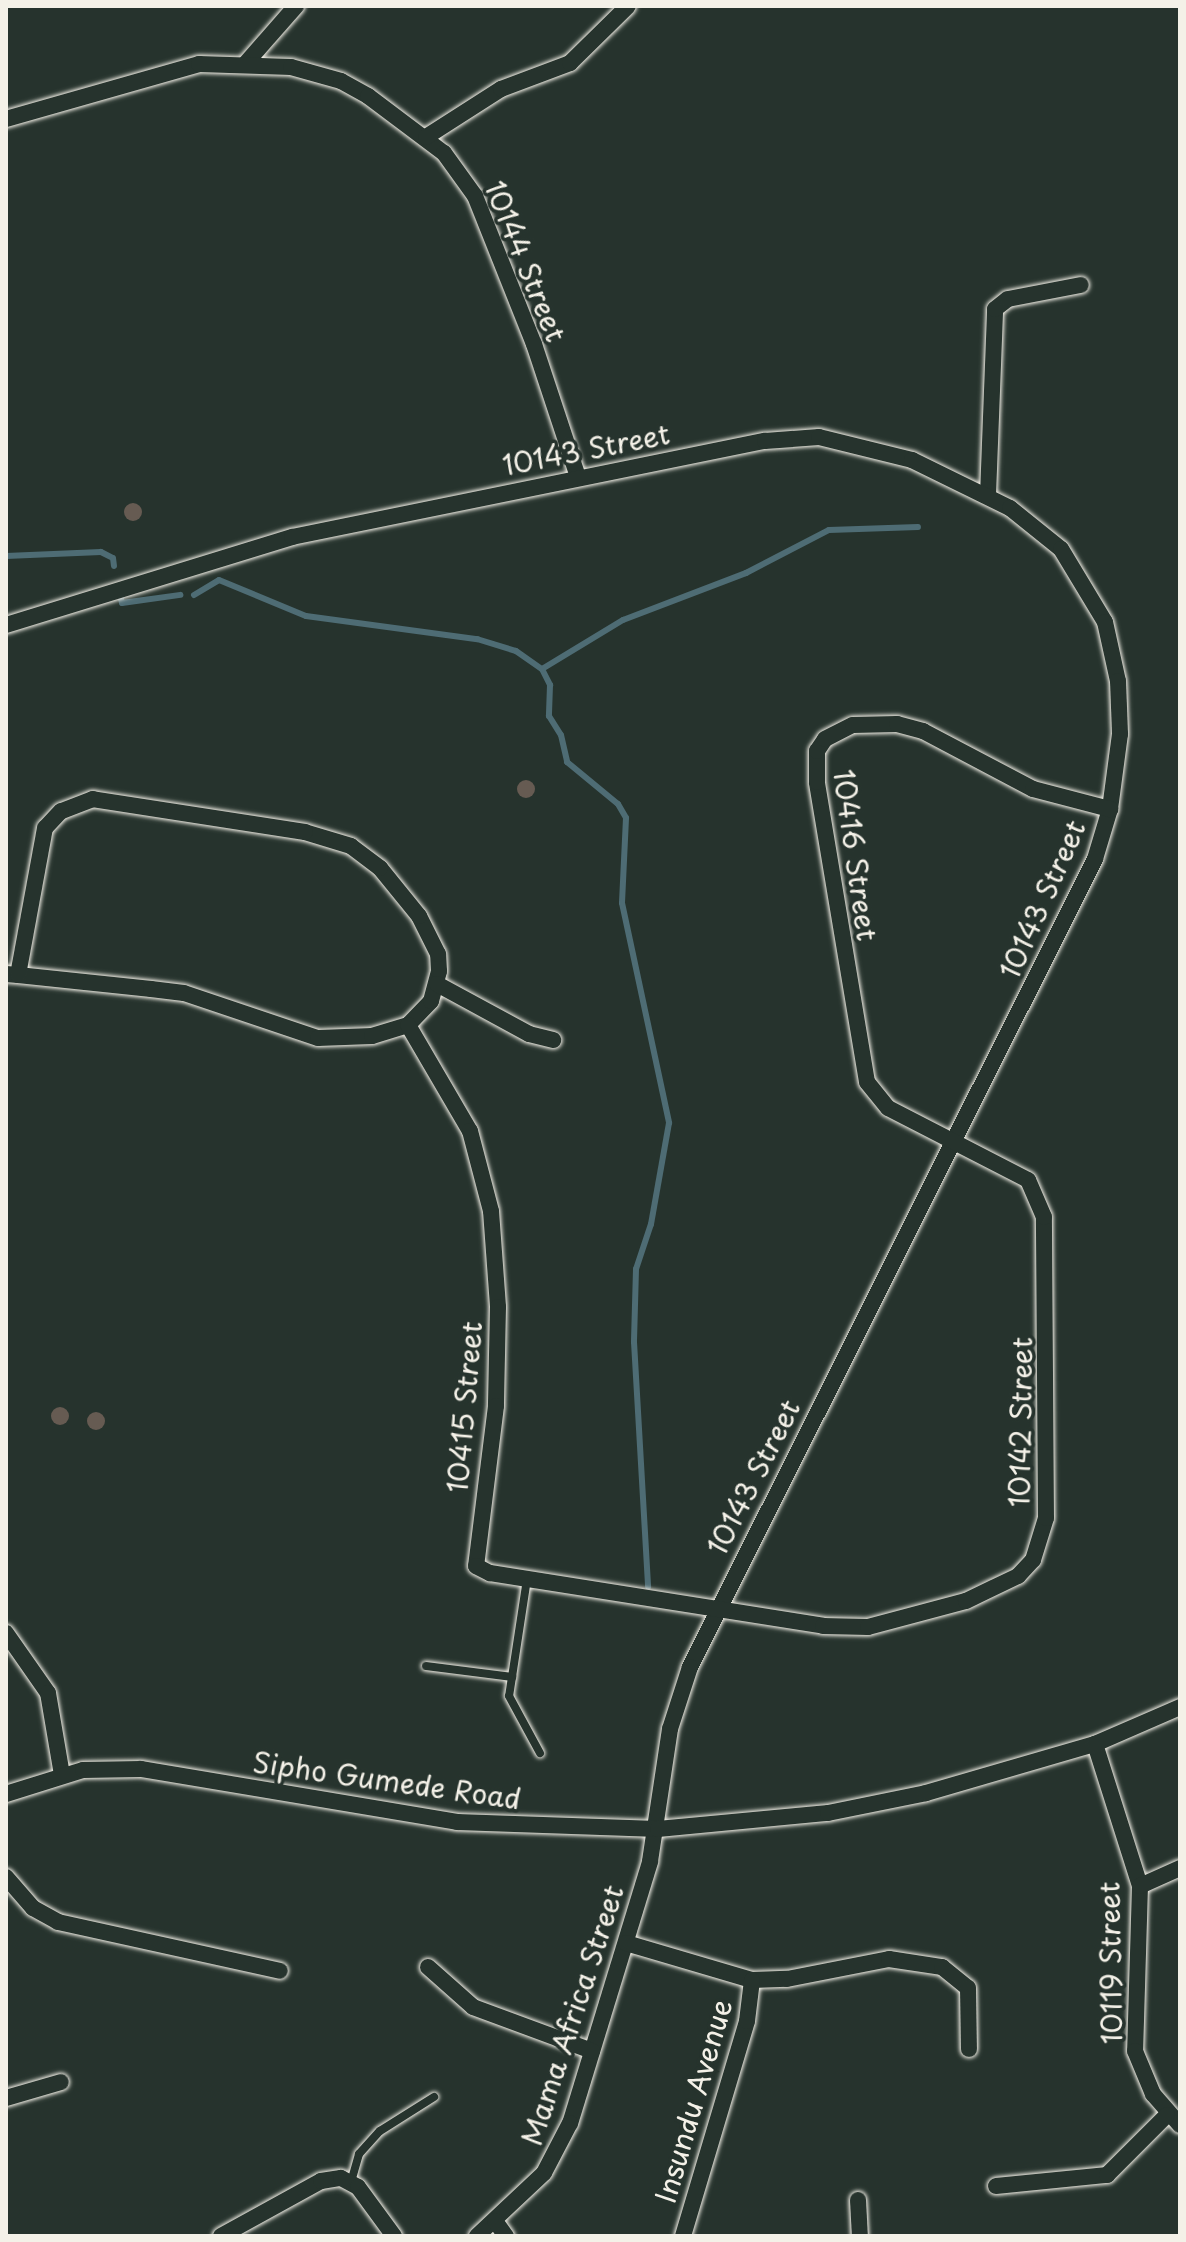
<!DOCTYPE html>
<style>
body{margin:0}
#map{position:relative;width:1186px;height:2242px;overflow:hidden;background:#26332d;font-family:"Playpen Sans",sans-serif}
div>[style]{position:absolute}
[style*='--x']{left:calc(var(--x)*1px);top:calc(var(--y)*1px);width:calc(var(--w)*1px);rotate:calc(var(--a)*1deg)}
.stream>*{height:6px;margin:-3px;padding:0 3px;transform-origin:3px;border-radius:3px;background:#4e6c74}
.building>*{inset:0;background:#665b52}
.round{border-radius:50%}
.roads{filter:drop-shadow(0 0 2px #f4f1e8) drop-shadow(0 0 2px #f4f1e8)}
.service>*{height:8px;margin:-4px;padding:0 4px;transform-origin:4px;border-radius:4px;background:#26332d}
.minor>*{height:16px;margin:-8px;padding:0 8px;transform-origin:8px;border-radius:8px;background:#26332d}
span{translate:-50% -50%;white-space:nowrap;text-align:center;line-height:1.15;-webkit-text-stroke:7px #26332d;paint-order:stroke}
.street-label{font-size:28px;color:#f4f1e8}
.frame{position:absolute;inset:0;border:8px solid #f4f1e8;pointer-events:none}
</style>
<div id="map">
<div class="stream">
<i style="--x:6;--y:556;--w:95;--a:-2.4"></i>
<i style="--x:101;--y:552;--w:13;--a:27"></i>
<i style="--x:113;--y:558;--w:8;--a:83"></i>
<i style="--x:194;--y:595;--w:29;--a:-31"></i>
<i style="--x:219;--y:580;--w:94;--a:22.5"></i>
<i style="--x:306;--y:616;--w:173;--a:7.7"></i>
<i style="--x:477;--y:639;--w:41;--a:17.1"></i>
<i style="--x:516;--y:651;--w:32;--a:35"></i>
<i style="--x:542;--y:669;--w:18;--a:63"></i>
<i style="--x:550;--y:685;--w:31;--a:92"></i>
<i style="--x:549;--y:716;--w:22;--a:58"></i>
<i style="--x:561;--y:735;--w:28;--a:77"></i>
<i style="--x:567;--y:762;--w:66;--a:39.5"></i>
<i style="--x:618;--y:804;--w:16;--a:60"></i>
<i style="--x:626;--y:818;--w:85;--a:92.7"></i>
<i style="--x:622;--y:903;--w:225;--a:77.9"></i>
<i style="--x:669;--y:1123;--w:103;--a:100.1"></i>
<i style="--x:651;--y:1224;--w:47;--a:108.4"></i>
<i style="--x:636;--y:1269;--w:73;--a:91.6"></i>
<i style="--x:634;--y:1342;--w:245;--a:86.7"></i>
<i style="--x:121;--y:598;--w:5;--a:79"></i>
<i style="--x:122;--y:603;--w:59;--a:-7.9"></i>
<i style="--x:542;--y:669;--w:95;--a:-31.2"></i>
<i style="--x:623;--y:620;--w:132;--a:-20.9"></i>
<i style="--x:746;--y:573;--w:93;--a:-27.4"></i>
<i style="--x:829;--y:530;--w:89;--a:-1.9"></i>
</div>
<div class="building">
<i class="round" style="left:124px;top:503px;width:18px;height:18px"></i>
<i class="round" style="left:517px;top:780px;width:18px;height:18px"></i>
<i class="round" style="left:51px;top:1407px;width:18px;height:18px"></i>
<i class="round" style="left:87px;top:1412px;width:18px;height:18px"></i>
</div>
<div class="roads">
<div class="service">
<i style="--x:527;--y:1579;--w:118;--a:98.7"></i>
<i style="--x:509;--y:1696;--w:65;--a:61.5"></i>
<i style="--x:426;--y:1666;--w:87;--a:7.3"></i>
<i style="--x:351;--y:2182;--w:29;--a:-74"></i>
<i style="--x:359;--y:2154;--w:31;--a:-48"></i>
<i style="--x:380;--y:2131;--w:64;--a:-32.2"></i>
</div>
<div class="minor">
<i style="--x:246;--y:63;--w:76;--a:-48.7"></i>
<i style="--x:6;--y:119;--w:201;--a:-15.9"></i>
<i style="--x:199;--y:64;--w:92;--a:1.9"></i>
<i style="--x:291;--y:67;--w:52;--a:15.6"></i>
<i style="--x:341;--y:81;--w:31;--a:29"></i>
<i style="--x:368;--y:96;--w:95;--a:36.9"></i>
<i style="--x:444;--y:153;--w:53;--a:54.2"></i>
<i style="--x:475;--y:196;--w:159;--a:68.3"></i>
<i style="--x:534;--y:344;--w:140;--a:71.7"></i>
<i style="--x:426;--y:137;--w:89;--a:-32.6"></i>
<i style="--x:501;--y:89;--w:74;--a:-20.6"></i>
<i style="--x:570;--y:63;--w:81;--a:-44.5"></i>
<i style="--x:988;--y:495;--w:186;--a:-87.8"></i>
<i style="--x:995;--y:309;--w:16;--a:-38"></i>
<i style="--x:1008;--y:299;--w:74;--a:-10.9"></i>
<i style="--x:6;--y:625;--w:299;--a:-17.1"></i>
<i style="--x:292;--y:537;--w:483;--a:-11.5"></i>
<i style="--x:765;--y:441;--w:54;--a:-4.2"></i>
<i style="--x:819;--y:437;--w:96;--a:13.9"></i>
<i style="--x:912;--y:460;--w:109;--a:26.1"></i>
<i style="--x:1010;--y:508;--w:65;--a:38.8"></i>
<i style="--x:1061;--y:549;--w:85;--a:58.9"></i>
<i style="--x:1105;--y:622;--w:60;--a:77.6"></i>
<i style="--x:1118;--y:681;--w:53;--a:87.8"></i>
<i style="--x:1120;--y:734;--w:76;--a:97.6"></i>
<i style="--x:1110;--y:809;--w:52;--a:106.7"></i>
<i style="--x:1095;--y:859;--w:904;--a:116.62"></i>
<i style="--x:690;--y:1667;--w:65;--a:107.9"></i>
<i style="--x:670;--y:1729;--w:134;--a:98.6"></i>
<i style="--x:650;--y:1862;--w:273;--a:107"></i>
<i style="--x:570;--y:2123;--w:56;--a:117.5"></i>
<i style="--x:544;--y:2173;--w:92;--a:136.8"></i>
<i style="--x:6;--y:974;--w:12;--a:5"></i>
<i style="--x:18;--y:975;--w:134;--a:6"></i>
<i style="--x:151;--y:989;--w:33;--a:7"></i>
<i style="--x:184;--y:993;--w:141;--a:18.6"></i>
<i style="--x:318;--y:1038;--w:54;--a:-2.1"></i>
<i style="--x:372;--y:1036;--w:38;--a:-17"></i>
<i style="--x:408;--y:1025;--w:33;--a:-46"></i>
<i style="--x:431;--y:1001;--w:31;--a:-75"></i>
<i style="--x:439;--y:971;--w:17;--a:-93"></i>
<i style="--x:438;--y:954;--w:42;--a:-116.6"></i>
<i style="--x:419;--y:916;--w:62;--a:-129.1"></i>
<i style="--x:380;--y:868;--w:36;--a:-143"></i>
<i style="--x:351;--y:846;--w:48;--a:-163.1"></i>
<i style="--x:305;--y:832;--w:215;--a:-171.2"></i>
<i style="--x:93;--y:799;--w:34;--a:159"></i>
<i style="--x:61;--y:811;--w:23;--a:133"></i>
<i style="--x:45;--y:828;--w:149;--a:100.4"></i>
<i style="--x:437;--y:984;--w:105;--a:28.5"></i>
<i style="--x:529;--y:1034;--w:25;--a:14"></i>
<i style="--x:408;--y:1025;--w:123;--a:59.7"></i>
<i style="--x:470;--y:1131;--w:83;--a:75.3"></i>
<i style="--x:491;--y:1211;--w:96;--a:85.8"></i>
<i style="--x:498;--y:1307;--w:99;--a:91.2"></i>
<i style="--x:496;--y:1406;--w:161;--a:97.1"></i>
<i style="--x:476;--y:1566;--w:16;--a:27"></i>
<i style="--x:490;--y:1573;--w:337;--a:9"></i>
<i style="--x:823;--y:1626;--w:45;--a:1.3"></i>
<i style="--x:868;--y:1627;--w:101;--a:-14.9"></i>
<i style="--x:966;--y:1601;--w:58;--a:-25.7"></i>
<i style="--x:1018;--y:1576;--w:22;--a:-47"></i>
<i style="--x:1033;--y:1560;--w:44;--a:-72.8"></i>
<i style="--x:1046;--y:1518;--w:301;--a:-90.4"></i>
<i style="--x:1044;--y:1217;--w:40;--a:-113.4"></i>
<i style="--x:1028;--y:1180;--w:157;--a:-152.8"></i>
<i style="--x:888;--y:1108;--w:33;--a:-129"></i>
<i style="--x:867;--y:1082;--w:304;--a:-99.5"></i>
<i style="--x:817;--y:782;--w:31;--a:-90"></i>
<i style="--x:817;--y:751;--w:14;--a:-56"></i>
<i style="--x:825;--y:739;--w:31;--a:-27"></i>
<i style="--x:853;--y:725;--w:44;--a:-1.3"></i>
<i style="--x:897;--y:724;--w:27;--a:15"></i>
<i style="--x:923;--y:731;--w:124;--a:27.8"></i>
<i style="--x:1033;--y:789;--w:80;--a:14.6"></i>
<i style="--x:6;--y:1633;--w:73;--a:55"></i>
<i style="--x:48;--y:1693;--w:83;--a:80.3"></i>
<i style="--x:1095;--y:1744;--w:149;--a:72.4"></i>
<i style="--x:1140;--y:1886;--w:165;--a:91.7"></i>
<i style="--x:1135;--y:2051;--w:47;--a:67.3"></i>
<i style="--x:1153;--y:2094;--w:41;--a:48.9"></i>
<i style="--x:6;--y:1794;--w:81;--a:-17.3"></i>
<i style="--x:83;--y:1770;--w:58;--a:-1"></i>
<i style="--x:141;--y:1769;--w:320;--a:9.5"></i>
<i style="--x:457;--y:1822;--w:201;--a:2"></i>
<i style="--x:658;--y:1829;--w:171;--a:-5.4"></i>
<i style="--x:828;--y:1813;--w:100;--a:-11.5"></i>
<i style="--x:926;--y:1793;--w:176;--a:-16.2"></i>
<i style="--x:1095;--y:1744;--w:93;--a:-23.5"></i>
<i style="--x:6;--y:1877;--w:41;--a:48.9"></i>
<i style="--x:33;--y:1908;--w:29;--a:29"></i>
<i style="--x:58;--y:1922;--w:227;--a:12.4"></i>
<i style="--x:1140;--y:1886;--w:44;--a:-24.2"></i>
<i style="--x:626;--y:1943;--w:131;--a:16.4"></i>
<i style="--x:752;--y:1980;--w:35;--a:-2"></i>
<i style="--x:787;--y:1979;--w:104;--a:-11.1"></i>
<i style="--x:889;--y:1959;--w:54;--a:8.6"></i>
<i style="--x:942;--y:1967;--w:33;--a:39"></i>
<i style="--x:968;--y:1988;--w:61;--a:89.1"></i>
<i style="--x:428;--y:1967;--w:60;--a:41.6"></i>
<i style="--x:473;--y:2007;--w:127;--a:20.3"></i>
<i style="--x:6;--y:2098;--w:57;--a:-16.2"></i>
<i style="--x:996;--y:2186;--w:112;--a:-5.7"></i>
<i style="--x:1107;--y:2175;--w:85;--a:-45"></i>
<i style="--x:858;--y:2200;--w:36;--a:87"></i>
<i style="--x:495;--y:2221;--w:19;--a:54"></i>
<i style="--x:221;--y:2236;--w:114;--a:-28.8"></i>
<i style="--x:321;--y:2181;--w:20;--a:-9"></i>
<i style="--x:341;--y:2178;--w:19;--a:28"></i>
<i style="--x:358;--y:2187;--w:61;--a:53.7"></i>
<i style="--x:683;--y:2236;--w:224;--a:-73.4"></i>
<i style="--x:747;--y:2021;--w:41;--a:-83"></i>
</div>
</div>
<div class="street-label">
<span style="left:526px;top:261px;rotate:68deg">10144 Street</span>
<span style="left:586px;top:449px;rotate:-11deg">10143 Street</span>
<span style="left:856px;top:855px;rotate:82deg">10416 Street</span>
<span style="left:1042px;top:899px;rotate:-66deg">10143 Street</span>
<span style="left:464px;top:1407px;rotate:-85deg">10415 Street</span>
<span style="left:1020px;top:1422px;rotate:-89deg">10142 Street</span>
<span style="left:753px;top:1477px;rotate:-63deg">10143 Street</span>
<span style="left:387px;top:1780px;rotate:8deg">Sipho Gumede Road</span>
<span style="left:1110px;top:1963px;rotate:-91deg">10119 Street</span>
<span style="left:572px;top:2015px;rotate:-72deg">Mama Africa Street</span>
<span style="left:693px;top:2101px;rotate:-74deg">Insundu Avenue</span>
</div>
<div class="frame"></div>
</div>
